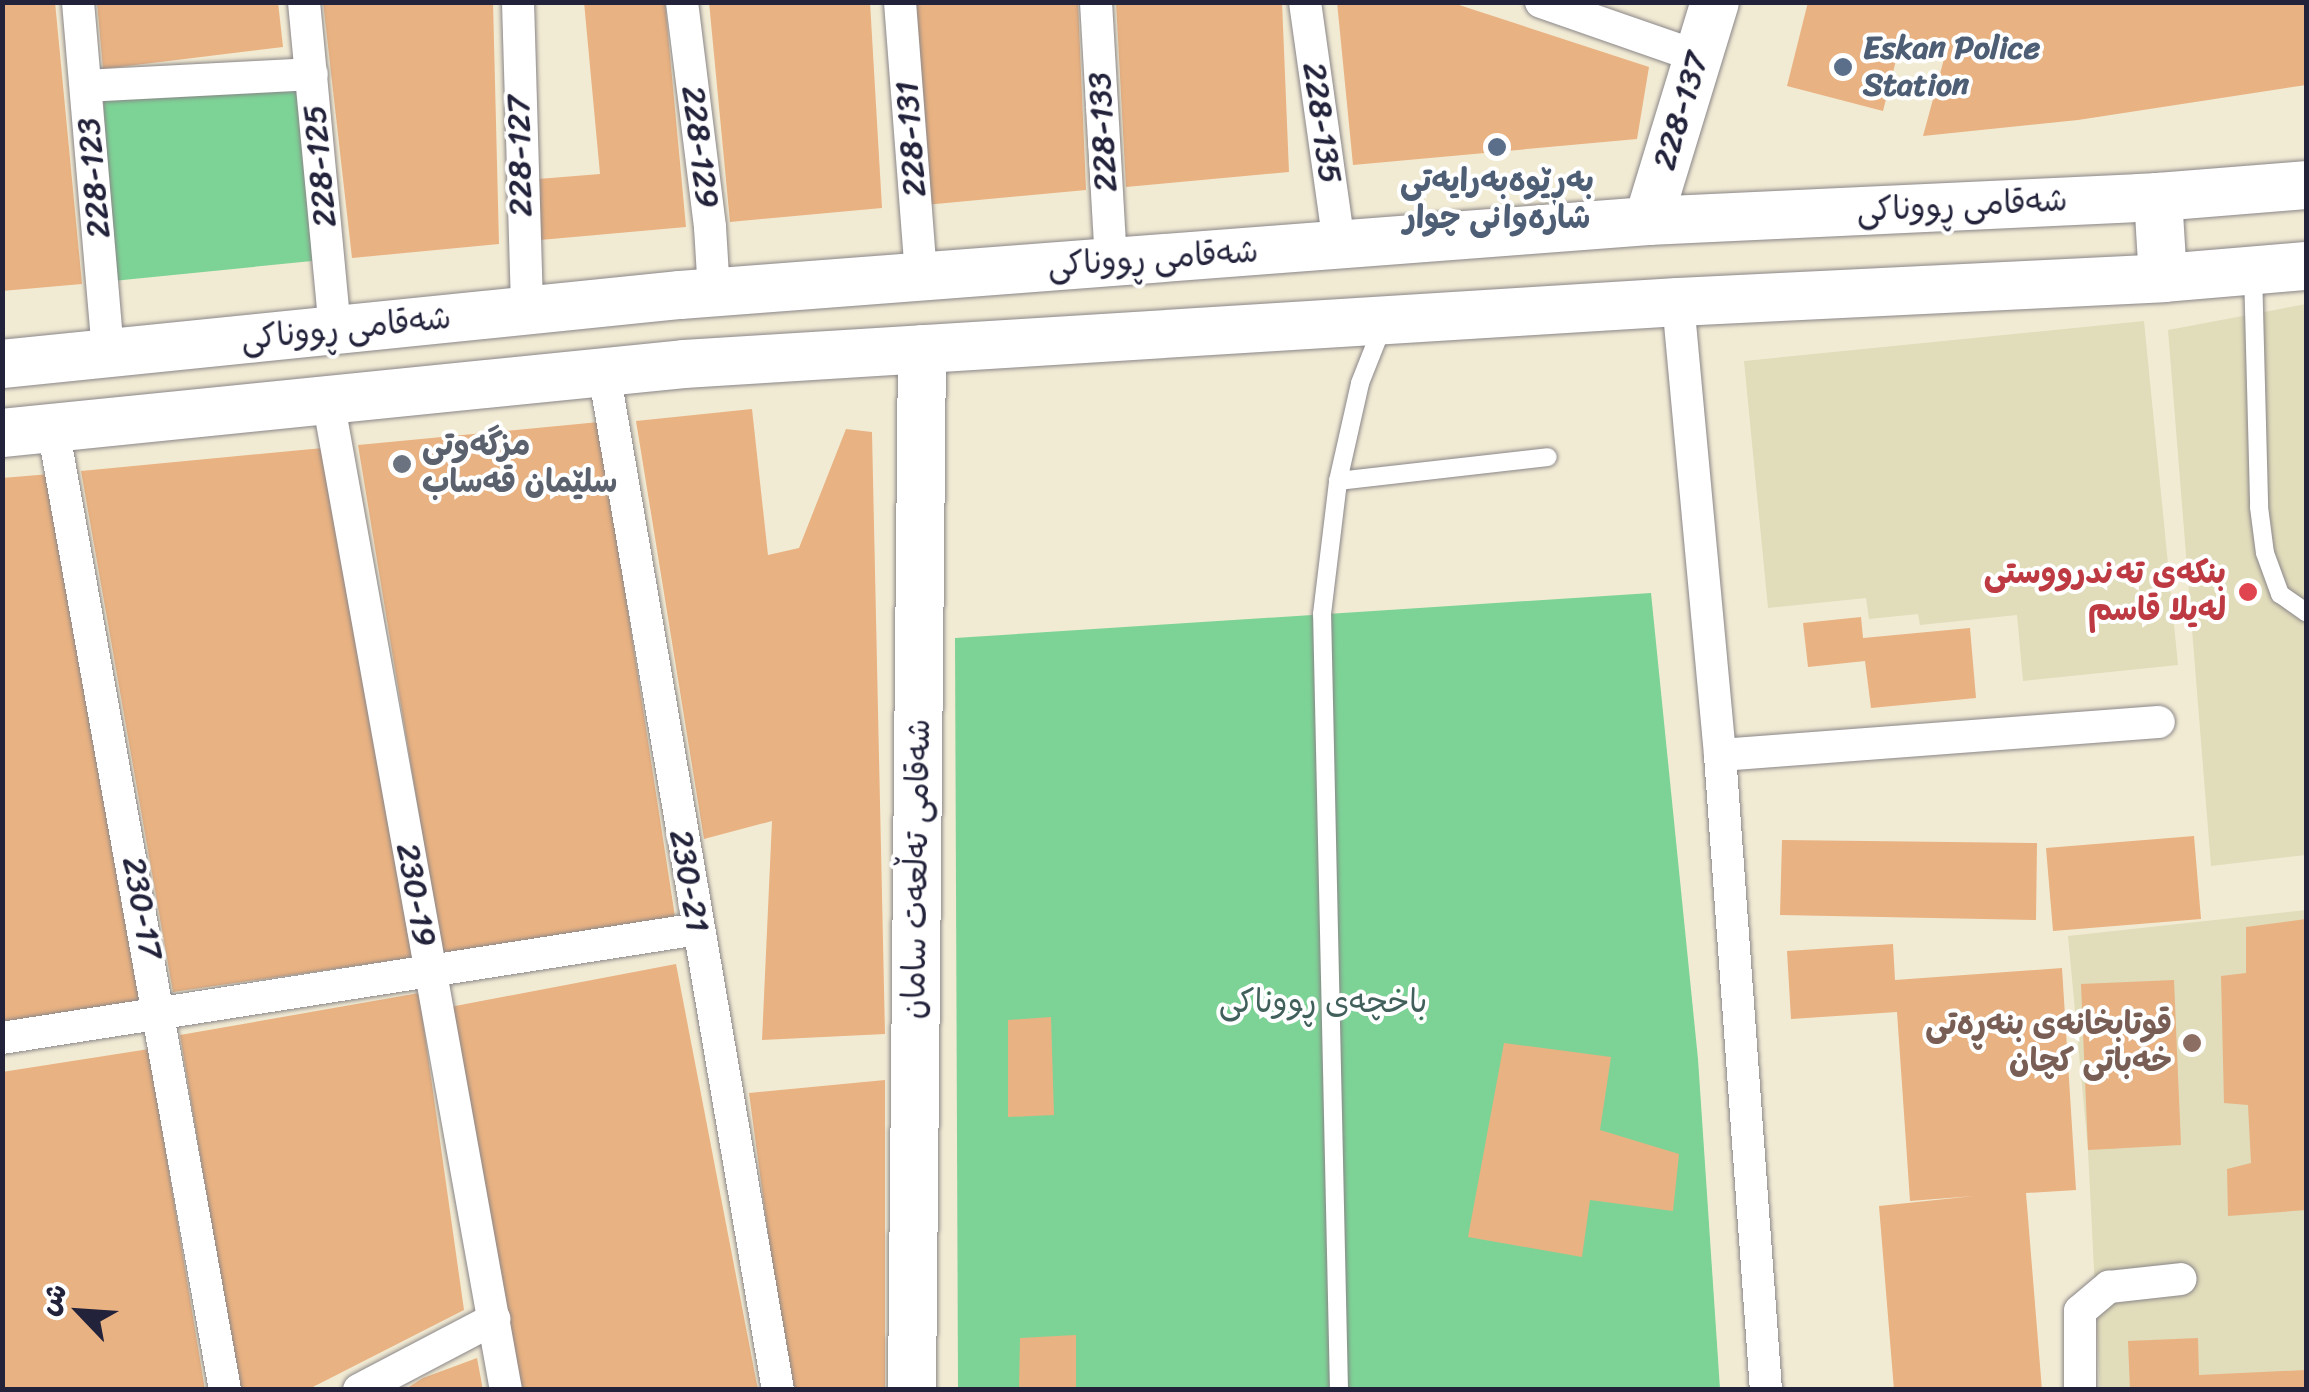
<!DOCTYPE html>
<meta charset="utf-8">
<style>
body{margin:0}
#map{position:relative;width:2309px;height:1392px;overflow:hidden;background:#f2ebd4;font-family:Sriracha,"Playpen Sans Arabic",sans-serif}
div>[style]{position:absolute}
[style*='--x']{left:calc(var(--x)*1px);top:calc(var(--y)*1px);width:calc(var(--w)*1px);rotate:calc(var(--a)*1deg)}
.built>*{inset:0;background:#e1dcba}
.green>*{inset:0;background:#7dd396}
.building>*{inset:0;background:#e9b282}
.roads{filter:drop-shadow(0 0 2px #8a8688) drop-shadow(0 0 2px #8a8688)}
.lane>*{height:18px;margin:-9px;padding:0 9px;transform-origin:9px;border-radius:9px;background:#fff}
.street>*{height:32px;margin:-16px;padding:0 16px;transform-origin:16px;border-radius:16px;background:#fff}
.secondary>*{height:48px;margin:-24px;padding:0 24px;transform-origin:24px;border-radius:24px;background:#fff}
.dots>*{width:28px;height:28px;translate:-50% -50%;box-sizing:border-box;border:5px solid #fff;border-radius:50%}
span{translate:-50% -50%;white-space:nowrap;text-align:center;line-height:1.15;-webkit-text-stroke:8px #fff;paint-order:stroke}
.service-label{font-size:32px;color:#4e5e75;font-weight:700}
.left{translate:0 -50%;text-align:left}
.street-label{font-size:32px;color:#22223b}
.worship-label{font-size:32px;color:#5b616d;font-weight:700}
.health-label{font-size:32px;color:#be3a42;font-weight:700}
.right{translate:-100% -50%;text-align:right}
.park-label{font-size:32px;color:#42605b}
.education-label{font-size:32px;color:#785e54;font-weight:700}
.frame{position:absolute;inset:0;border:5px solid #22223b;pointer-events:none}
.north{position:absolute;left:30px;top:1262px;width:100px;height:100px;-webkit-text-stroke:8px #fff;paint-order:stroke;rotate:295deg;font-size:28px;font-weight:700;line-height:40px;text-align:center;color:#22223b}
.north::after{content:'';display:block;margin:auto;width:35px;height:45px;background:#22223b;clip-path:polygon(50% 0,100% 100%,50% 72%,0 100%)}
</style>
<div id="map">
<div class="built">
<i style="clip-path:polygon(2306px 304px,2306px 855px,2211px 866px,2168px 330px)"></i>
<i style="clip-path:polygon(2144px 321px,2178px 665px,2023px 681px,2017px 615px,1920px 625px,1918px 614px,1869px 619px,1866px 598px,1768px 608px,1744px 361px)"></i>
<i style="clip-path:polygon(2306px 910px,2306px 1389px,2100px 1389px,2088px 1150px,2068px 936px)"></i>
</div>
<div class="green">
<i style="clip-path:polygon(303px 81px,312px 261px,113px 281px,103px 94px)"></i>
<i style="clip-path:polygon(1651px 593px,1698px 1059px,1720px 1389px,958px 1389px,955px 638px)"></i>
</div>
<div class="building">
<i style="clip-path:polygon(2px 2px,55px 2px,82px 284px,2px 291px)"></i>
<i style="clip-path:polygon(97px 2px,278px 2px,283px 47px,103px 69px)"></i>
<i style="clip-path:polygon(323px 2px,493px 2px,499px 244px,352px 258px)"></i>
<i style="clip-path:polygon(584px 2px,665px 2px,686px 227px,540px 240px,538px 179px,600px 174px)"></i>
<i style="clip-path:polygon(709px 2px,870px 2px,882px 208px,730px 222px)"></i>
<i style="clip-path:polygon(914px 2px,1078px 2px,1086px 190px,925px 205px)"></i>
<i style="clip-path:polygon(1116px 2px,1282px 2px,1289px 172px,1126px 187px)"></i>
<i style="clip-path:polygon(1337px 2px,1450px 2px,1649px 67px,1637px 139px,1353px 165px)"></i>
<i style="clip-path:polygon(1808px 2px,2306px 2px,2306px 85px,2078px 120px,1923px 136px,1947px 48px,1902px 37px,1883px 111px,1787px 86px)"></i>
<i style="clip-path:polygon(752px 409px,768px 555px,799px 548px,846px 429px,872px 432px,885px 1034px,762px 1040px,772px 821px,704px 839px,636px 421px)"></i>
<i style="clip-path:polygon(599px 422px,675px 917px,442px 954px,358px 445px)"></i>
<i style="clip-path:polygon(323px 448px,417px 957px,173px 992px,81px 471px)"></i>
<i style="clip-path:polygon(50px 474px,147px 1004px,2px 1023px,2px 478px)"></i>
<i style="clip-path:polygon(1861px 617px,1863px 638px,1970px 628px,1976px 698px,1871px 708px,1865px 661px,1808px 667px,1803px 623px)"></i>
<i style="clip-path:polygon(2194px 836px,2201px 919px,2053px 931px,2046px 848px)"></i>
<i style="clip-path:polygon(1782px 840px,2037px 843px,2036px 920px,1780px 915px)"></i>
<i style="clip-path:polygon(2306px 919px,2306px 1210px,2228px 1216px,2227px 1169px,2251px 1163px,2248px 1105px,2224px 1103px,2221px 976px,2246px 973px,2246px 927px)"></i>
<i style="clip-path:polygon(1893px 944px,1895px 980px,2062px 968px,2076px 1190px,2026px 1193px,2042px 1390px,1894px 1390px,1879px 1206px,1974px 1196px,1910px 1201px,1897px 1012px,1791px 1019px,1787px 951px)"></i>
<i style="clip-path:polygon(676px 964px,758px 1390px,518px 1390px,450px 1007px)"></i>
<i style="clip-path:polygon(2174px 980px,2181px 1145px,2088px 1150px,2081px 984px)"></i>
<i style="clip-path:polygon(419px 993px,464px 1310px,307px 1390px,239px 1390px,180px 1035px)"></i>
<i style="clip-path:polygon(1051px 1017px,1054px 1115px,1008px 1117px,1008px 1020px)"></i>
<i style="clip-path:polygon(1504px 1043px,1611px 1057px,1600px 1130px,1679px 1154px,1673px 1211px,1590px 1200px,1582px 1257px,1468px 1237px)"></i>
<i style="clip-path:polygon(149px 1049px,205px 1390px,2px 1390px,2px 1072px)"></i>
<i style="clip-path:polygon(885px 1080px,885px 1390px,789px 1390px,749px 1093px)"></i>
<i style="clip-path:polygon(1076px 1335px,1076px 1390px,1019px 1390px,1020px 1338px)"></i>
<i style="clip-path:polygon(2198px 1338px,2199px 1375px,2306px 1370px,2306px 1390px,2130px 1390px,2128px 1341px)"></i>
<i style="clip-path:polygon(477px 1358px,483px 1390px,404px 1390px,423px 1378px)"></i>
</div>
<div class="roads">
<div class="lane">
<i style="--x:2253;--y:271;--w:236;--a:88.5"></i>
<i style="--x:2259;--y:507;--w:46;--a:82.6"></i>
<i style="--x:2265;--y:553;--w:44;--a:69.9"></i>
<i style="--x:2280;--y:594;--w:32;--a:35"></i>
<i style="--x:1338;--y:481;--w:211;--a:-6.5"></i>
<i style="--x:1339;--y:1390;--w:776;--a:-91.25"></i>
<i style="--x:1322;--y:614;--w:134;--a:-83.1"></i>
<i style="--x:1338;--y:481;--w:100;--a:-77.3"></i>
<i style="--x:1360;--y:383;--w:62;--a:-68.4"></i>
</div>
<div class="street">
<i style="--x:78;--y:2;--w:352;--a:85.1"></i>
<i style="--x:304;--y:2;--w:329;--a:84.6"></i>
<i style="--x:518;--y:2;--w:308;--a:88.3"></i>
<i style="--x:682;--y:2;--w:227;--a:82.9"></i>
<i style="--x:710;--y:227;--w:65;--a:86.5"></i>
<i style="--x:900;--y:2;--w:275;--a:85.6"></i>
<i style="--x:1096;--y:2;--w:260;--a:86.7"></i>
<i style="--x:1305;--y:2;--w:244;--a:82"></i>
<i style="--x:1541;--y:2;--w:164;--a:19.2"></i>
<i style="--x:86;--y:86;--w:226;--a:-3"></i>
<i style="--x:1678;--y:302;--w:455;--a:84.7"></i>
<i style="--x:1720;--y:755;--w:637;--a:85.86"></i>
<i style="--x:604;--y:372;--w:1033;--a:80.3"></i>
<i style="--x:328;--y:400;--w:1006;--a:79.81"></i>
<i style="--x:53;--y:428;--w:977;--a:79.86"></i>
<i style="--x:1720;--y:755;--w:440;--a:-4.3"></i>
<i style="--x:2;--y:1038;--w:704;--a:-8.9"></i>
<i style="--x:359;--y:1390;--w:153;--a:-27.7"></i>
<i style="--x:2080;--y:1390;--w:79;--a:-90"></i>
<i style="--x:2080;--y:1311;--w:38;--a:-40"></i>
<i style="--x:2109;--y:1287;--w:72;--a:-6.3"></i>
</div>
<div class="secondary">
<i style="--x:2158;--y:197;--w:81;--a:86.5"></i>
<i style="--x:1648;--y:221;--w:229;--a:-73"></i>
<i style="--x:2;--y:364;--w:682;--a:-5.81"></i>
<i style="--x:680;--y:295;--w:971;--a:-4.37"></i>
<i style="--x:1648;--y:221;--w:511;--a:-2.69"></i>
<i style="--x:2158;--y:197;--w:148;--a:-4.6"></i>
<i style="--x:2;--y:433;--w:685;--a:-5.78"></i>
<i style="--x:684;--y:364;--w:996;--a:-3.57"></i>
<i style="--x:1678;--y:302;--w:486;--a:-2.8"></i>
<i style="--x:2163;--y:278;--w:144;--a:-4.8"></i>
<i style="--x:912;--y:1390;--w:1041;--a:-89.45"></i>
</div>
</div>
<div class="dots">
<i style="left:1843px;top:67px;background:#5c6f8a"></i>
<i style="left:1497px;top:147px;background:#5c6f8a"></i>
<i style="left:402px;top:464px;background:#6b7280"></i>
<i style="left:2248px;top:592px;background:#e0444e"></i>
<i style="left:2192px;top:1043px;background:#8d6e63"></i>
</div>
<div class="service-label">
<span class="left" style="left:1863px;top:67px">Eskan Police<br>Station</span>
<span style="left:1497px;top:200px">بەڕێوەبەرایەتی<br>شارەوانی چوار</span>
</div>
<div class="street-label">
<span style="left:1681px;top:111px;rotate:-73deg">228-137</span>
<span style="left:1322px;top:123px;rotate:82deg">228-135</span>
<span style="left:1103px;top:132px;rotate:-93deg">228-133</span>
<span style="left:911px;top:139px;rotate:-94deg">228-131</span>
<span style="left:700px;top:147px;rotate:83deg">228-129</span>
<span style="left:520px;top:156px;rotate:-91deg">228-127</span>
<span style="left:320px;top:166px;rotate:-95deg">228-125</span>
<span style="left:94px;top:178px;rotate:-95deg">228-123</span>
<span style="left:1962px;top:206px;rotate:-3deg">شەقامی ڕووناکی</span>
<span style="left:1153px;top:259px;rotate:-4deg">شەقامی ڕووناکی</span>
<span style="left:346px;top:329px;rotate:-6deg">شەقامی ڕووناکی</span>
<span style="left:917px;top:869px;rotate:-89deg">شەقامی تەڵعەت سامان</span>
<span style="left:689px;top:881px;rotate:80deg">230-21</span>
<span style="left:416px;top:895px;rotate:80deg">230-19</span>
<span style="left:142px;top:908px;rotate:80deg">230-17</span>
</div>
<div class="worship-label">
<span class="left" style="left:422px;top:464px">مزگەوتی<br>سلێمان قەساب</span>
</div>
<div class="health-label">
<span class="right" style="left:2226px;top:592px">بنکەی تەندرووستی<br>لەیلا قاسم</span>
</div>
<div class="park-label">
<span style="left:1323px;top:1002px">باخچەی ڕووناکی</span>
</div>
<div class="education-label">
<span class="right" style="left:2172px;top:1043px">قوتابخانەی بنەڕەتی<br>خەباتی کچان</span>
</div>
<div class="frame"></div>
<div class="north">ش</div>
</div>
